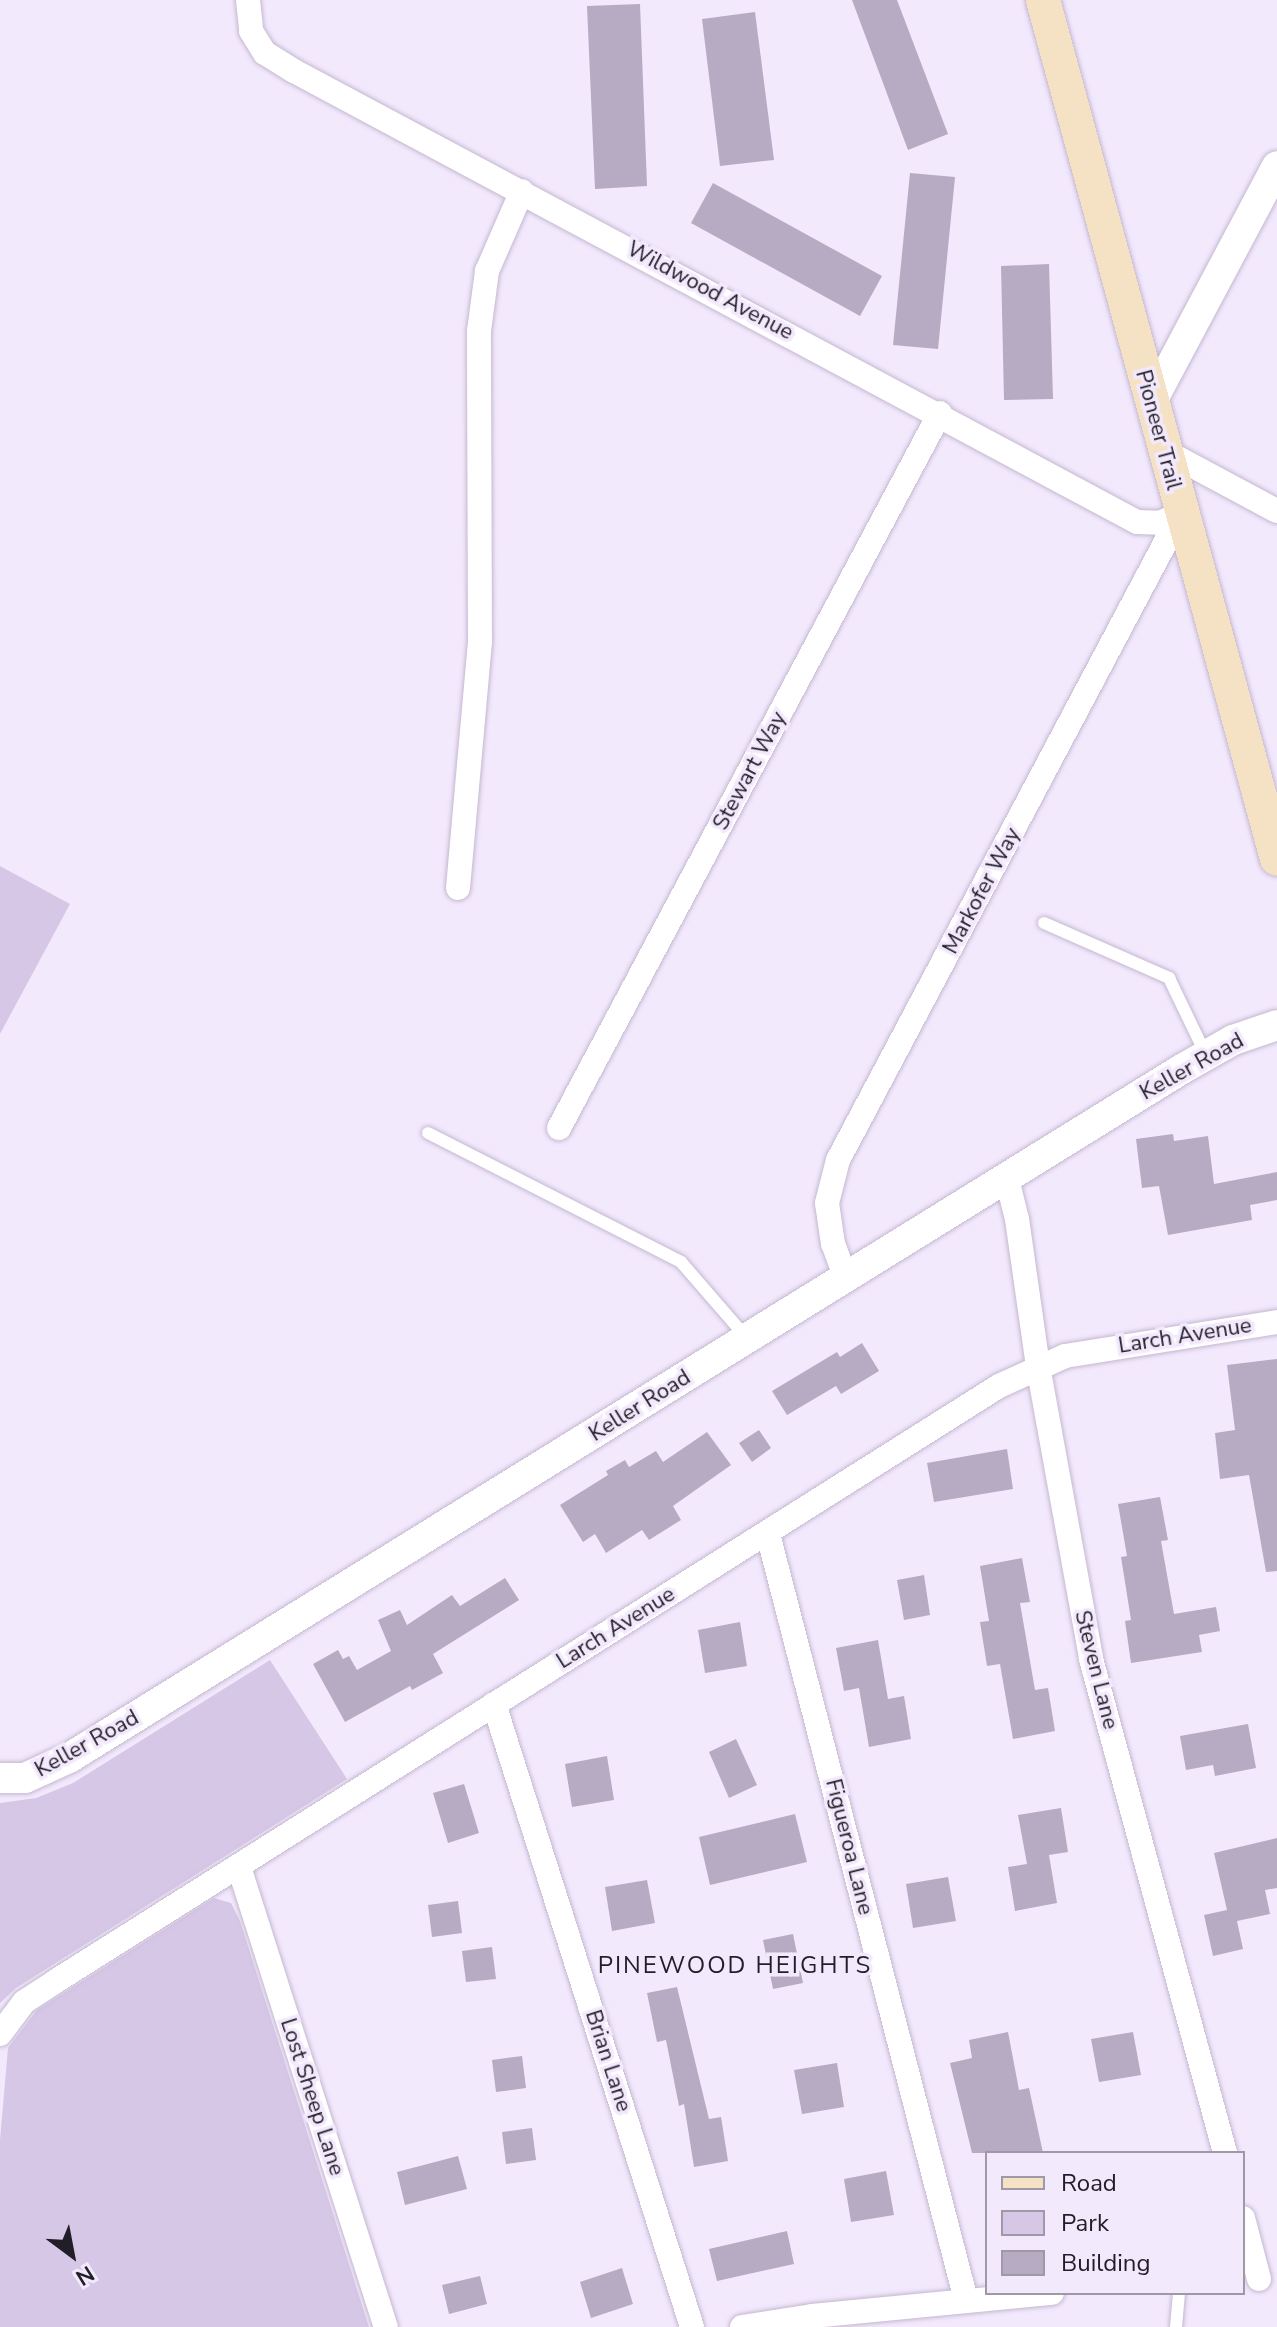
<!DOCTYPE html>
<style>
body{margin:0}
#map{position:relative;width:1277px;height:2327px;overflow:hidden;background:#f3e9fd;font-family:"Nunito Sans",sans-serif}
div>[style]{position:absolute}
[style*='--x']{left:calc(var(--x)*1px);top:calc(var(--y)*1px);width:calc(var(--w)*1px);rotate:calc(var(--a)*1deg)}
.green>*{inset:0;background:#d6c7e6}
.building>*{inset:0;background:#b6abc2}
.roads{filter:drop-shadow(0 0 2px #c4b8d0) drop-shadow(0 0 2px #c4b8d0)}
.service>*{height:12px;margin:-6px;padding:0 6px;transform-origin:6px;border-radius:6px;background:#fff}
.minor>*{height:24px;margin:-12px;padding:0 12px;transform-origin:12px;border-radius:12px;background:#fff}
.tertiary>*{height:30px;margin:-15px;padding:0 15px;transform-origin:15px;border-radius:15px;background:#fff}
.secondary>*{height:34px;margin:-17px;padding:0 17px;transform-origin:17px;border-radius:17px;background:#f5e2c4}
span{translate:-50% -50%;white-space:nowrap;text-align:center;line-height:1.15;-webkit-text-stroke:7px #f3e9fd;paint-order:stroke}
.street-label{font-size:22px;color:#221e27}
.neighbourhood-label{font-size:24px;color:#221e27;letter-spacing:2px}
.legend{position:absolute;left:985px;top:2151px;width:260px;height:144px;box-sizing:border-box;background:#f3e9fd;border:2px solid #9f98a7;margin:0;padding:10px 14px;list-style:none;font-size:24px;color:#221e27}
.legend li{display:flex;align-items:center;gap:16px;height:40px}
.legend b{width:40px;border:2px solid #9f98a7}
.north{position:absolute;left:32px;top:2215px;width:80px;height:80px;-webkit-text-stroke:6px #f3e9fd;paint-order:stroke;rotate:148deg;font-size:22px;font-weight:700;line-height:32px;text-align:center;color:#221e27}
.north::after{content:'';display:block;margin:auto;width:28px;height:36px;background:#221e27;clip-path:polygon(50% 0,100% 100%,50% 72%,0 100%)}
</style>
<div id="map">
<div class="green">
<i style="clip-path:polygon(0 866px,70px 904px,0 1034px)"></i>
<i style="clip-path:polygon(270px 1660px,347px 1779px,16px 1988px,0 2003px,0 1803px,36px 1798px,73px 1783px)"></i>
<i style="clip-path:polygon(214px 1898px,231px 1903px,240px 1921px,369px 2327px,0 2327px,0 2140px,8px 2048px,37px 2010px)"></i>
</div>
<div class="building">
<i style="clip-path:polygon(852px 0,897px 0,948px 134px,908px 150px)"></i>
<i style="clip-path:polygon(640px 4px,647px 186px,595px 189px,587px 6px)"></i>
<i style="clip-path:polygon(755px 12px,774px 160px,720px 166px,702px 19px)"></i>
<i style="clip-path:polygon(910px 173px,955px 177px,938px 349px,893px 345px)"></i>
<i style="clip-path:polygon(713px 183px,882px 276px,860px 316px,691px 223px)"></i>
<i style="clip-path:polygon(1049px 264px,1053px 399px,1004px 400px,1001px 266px)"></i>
<i style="clip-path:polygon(1173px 1134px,1174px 1141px,1208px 1136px,1214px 1184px,1277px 1172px,1277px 1200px,1250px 1205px,1252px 1220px,1168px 1235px,1159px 1186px,1142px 1188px,1136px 1139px)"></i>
<i style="clip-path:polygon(862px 1343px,879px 1371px,841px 1394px,836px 1386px,787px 1415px,772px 1391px,837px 1352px,840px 1357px)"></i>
<i style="clip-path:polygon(1277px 1359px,1277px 1571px,1266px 1572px,1249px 1475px,1220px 1479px,1215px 1433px,1235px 1430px,1227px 1365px)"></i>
<i style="clip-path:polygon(759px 1430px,771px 1448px,752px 1462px,739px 1443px)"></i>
<i style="clip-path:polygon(707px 1432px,731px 1465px,673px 1506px,681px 1520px,649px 1540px,642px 1530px,606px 1553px,595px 1534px,583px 1542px,560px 1505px,608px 1475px,606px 1471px,625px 1460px,629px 1467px,656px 1451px,663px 1462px)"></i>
<i style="clip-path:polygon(1007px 1449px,1013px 1489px,934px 1502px,927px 1463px)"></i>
<i style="clip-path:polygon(1160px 1497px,1168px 1540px,1161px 1541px,1174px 1614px,1216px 1607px,1220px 1631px,1199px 1635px,1202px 1652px,1131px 1663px,1125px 1621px,1131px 1620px,1121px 1557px,1127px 1556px,1118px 1504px)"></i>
<i style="clip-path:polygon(1022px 1558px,1030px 1602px,1020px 1603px,1035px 1690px,1048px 1688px,1055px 1731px,1013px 1739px,1000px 1664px,987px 1666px,980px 1622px,989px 1621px,980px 1566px)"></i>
<i style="clip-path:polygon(924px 1575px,930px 1615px,904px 1620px,897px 1580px)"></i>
<i style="clip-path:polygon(505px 1578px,519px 1600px,433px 1654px,443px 1673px,412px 1690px,410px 1686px,345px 1722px,313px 1664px,338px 1650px,343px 1659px,349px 1656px,357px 1670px,391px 1651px,378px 1620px,400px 1610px,407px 1625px,452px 1595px,460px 1606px)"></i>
<i style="clip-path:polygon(740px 1622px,747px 1666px,705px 1673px,698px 1630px)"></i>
<i style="clip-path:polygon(878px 1640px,888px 1699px,904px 1696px,911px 1739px,869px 1747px,859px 1688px,844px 1691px,836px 1648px)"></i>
<i style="clip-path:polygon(1248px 1724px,1256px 1768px,1215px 1776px,1213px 1765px,1186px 1770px,1180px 1736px)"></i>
<i style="clip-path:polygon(736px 1739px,757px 1785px,729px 1798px,709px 1752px)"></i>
<i style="clip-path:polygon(607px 1756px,614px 1800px,572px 1807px,565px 1764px)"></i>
<i style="clip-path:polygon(464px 1784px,479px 1833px,448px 1843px,433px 1793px)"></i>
<i style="clip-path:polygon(1061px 1808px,1068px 1852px,1049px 1855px,1057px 1903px,1015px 1911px,1008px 1867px,1027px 1864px,1018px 1815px)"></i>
<i style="clip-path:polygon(795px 1814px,807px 1862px,710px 1885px,699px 1837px)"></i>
<i style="clip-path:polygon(1277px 1838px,1277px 1888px,1265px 1890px,1270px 1914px,1237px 1921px,1243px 1949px,1213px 1956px,1204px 1915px,1227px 1910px,1214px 1853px)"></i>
<i style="clip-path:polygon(948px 1877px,956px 1921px,913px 1928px,906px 1884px)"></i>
<i style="clip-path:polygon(647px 1880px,655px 1923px,612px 1931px,605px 1887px)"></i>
<i style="clip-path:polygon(458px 1901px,462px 1933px,432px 1937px,428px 1905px)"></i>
<i style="clip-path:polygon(793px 1934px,803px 1983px,773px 1989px,763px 1940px)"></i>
<i style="clip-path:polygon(492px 1947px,496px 1979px,466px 1982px,462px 1951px)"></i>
<i style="clip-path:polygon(677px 1987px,709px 2119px,721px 2117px,728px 2161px,694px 2167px,684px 2104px,679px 2106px,666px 2040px,657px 2042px,647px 1993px)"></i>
<i style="clip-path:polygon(1008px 2032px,1019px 2090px,1029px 2088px,1043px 2153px,972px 2153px,950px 2063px,972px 2058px,969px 2040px)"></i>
<i style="clip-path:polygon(1133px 2032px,1141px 2075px,1099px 2082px,1091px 2039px)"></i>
<i style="clip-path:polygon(522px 2056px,526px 2088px,496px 2092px,492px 2060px)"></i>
<i style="clip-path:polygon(837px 2063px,844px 2107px,802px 2114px,794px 2070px)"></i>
<i style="clip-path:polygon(532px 2128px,536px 2160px,506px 2164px,502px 2132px)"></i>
<i style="clip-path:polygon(458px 2156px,467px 2189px,405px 2205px,397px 2172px)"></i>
<i style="clip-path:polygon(886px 2171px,894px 2215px,851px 2222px,844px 2179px)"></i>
<i style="clip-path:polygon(787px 2231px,794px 2264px,717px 2281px,709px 2249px)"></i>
<i style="clip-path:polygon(622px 2268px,633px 2304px,591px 2318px,580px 2282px)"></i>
<i style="clip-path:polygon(480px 2276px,487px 2304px,449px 2314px,442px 2285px)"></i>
</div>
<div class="roads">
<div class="service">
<i style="--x:1044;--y:923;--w:137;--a:23.7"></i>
<i style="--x:1169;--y:978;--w:85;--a:64.3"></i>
<i style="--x:428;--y:1133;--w:284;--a:27"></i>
<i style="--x:681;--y:1262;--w:99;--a:49.1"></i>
<i style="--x:1176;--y:2327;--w:34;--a:-85"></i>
</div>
<div class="minor">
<i style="--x:248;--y:0;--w:31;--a:84"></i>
<i style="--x:251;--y:31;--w:26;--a:58"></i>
<i style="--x:265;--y:53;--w:34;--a:32"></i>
<i style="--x:294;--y:71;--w:956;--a:28.15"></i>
<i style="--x:1137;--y:522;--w:23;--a:2"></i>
<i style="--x:1160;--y:523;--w:23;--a:-25"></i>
<i style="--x:1163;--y:450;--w:129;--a:28.2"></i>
<i style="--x:458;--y:888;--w:247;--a:-84.9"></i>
<i style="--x:480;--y:642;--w:311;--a:-90.2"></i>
<i style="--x:479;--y:331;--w:61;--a:-82.4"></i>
<i style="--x:487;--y:271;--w:87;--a:-66.4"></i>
<i style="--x:559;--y:1128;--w:810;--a:-61.95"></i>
<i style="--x:1007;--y:1179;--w:41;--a:76"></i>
<i style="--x:1017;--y:1219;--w:148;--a:81.9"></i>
<i style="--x:1038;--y:1366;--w:298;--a:79.7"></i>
<i style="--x:1091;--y:1659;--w:512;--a:74.82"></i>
<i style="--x:846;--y:1279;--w:37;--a:-110"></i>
<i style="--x:833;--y:1244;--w:41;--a:-98.3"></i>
<i style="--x:827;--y:1203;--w:44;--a:-75.7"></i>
<i style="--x:838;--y:1160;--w:732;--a:-62.07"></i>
<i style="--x:768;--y:1534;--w:791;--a:75.51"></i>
<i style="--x:494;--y:1704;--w:654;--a:72.37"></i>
<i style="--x:239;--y:1867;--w:483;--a:72.3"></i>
<i style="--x:0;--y:2034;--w:40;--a:-53"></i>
<i style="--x:24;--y:2002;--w:38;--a:-33"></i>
<i style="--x:56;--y:1981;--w:1115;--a:-32.25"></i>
<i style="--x:999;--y:1386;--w:72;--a:-24.4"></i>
<i style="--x:1065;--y:1356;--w:215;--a:-9.1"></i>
<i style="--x:1243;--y:2218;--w:63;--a:75.3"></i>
<i style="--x:742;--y:2327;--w:71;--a:-8.9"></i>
<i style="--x:812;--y:2316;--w:241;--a:-5.5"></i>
</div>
<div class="tertiary">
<i style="--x:1151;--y:403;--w:268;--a:-62"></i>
<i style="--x:0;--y:1778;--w:25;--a:0"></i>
<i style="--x:25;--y:1778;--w:48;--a:-24.4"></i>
<i style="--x:69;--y:1758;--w:1309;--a:-31.76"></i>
<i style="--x:1182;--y:1069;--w:59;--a:-29.6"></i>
<i style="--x:1233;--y:1040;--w:46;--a:-18.8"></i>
</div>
<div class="secondary">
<i style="--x:1043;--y:0;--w:890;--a:74.76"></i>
</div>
</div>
<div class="street-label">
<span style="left:710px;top:291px;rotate:28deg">Wildwood Avenue</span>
<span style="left:1158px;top:430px;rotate:75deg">Pioneer Trail</span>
<span style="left:750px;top:771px;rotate:-62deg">Stewart Way</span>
<span style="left:982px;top:891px;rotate:-62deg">Markofer Way</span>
<span style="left:1192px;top:1067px;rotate:-29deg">Keller Road</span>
<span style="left:1185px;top:1336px;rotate:-9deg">Larch Avenue</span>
<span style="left:640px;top:1406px;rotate:-32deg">Keller Road</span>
<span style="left:616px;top:1628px;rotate:-32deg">Larch Avenue</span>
<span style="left:1096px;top:1670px;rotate:76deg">Steven Lane</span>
<span style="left:87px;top:1744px;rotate:-29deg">Keller Road</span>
<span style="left:849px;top:1847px;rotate:76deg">Figueroa Lane</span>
<span style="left:608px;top:2061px;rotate:72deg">Brian Lane</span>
<span style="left:312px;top:2097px;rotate:72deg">Lost Sheep Lane</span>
</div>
<div class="neighbourhood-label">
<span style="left:735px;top:1966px">PINEWOOD HEIGHTS</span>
</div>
<ul class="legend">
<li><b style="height:10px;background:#f5e2c4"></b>Road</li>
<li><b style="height:22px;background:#d6c7e6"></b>Park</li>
<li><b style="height:22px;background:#b6abc2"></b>Building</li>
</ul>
<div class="north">N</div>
</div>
